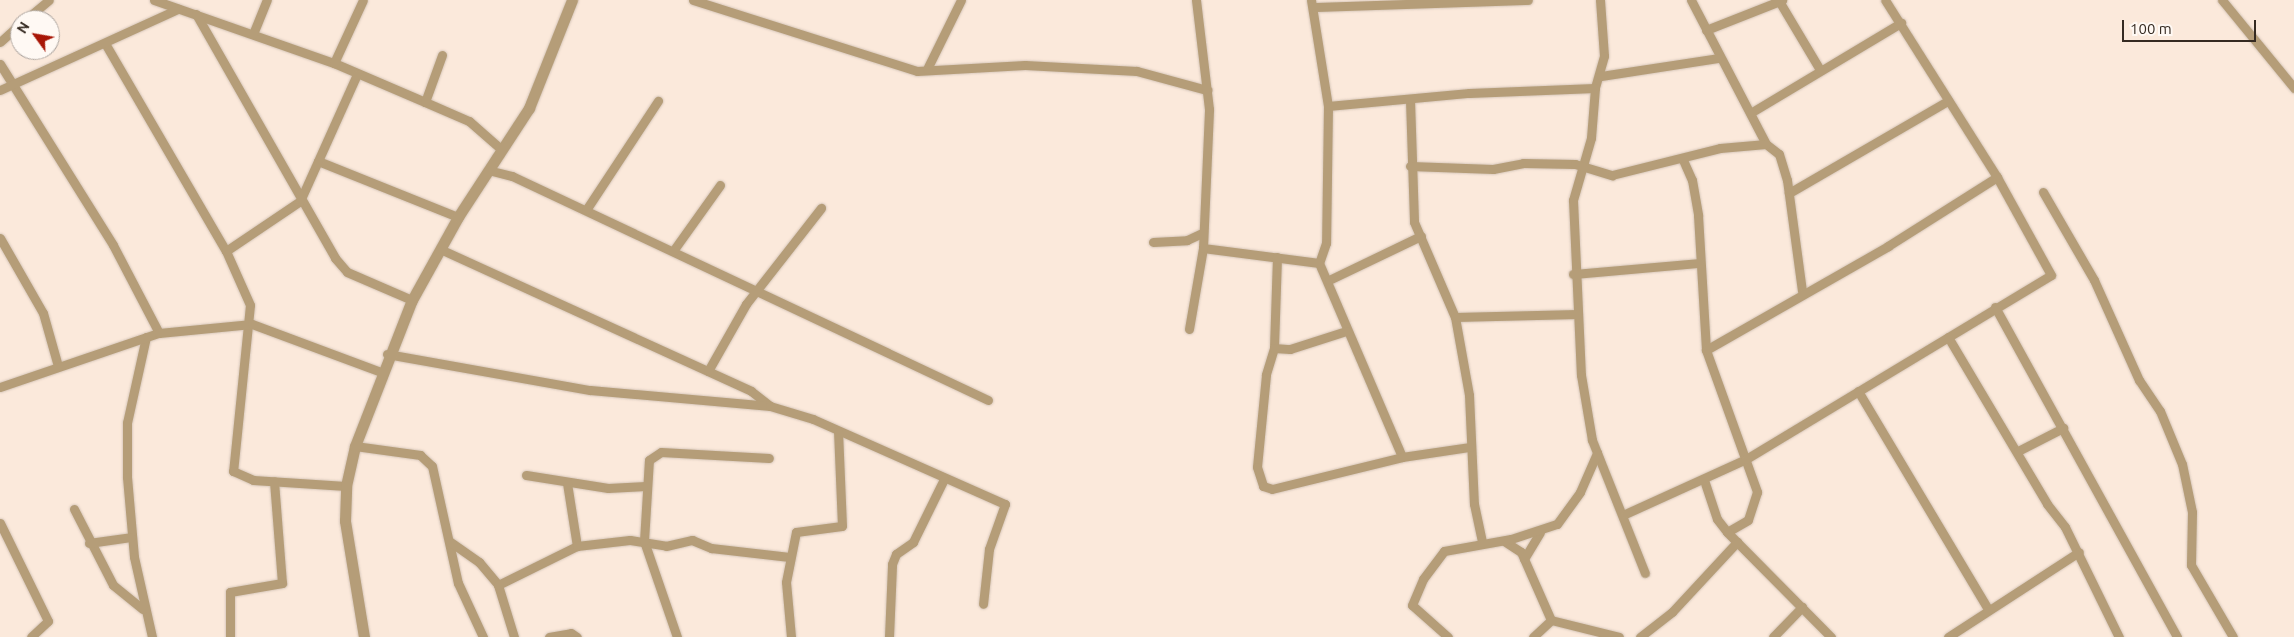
<!DOCTYPE html>
<style>
body{margin:0}
#map{position:relative;width:2294px;height:637px;overflow:hidden;background:#fbe9db;font-family:Ubuntu,sans-serif}
div>[style]{position:absolute}
[style*='--x']{left:calc(var(--x)*1px);top:calc(var(--y)*1px);width:calc(var(--w)*1px);rotate:calc(var(--a)*1deg)}
.roads{filter:drop-shadow(0 0 1px #d7c7ba) drop-shadow(0 0 1px #d7c7ba)}
.minor>*{height:9px;margin:-4.5px;padding:0 4.5px;transform-origin:4.5px;border-radius:4.5px;background:#b59d78}
.tertiary>*{height:11px;margin:-5.5px;padding:0 5.5px;transform-origin:5.5px;border-radius:5.5px;background:#b59d78}
span{translate:-50% -50%;white-space:nowrap;text-align:center;line-height:1.15;-webkit-text-stroke:4px #fff9f4;paint-order:stroke}
.north{position:absolute;left:10px;top:10px;width:50px;height:50px;box-sizing:border-box;background:#fff9f4;border:1px solid #aea6a0;border-radius:50%;rotate:302deg;font-size:14px;font-weight:700;line-height:20px;text-align:center;color:#352a21}
.north::after{content:'';display:block;margin:auto;width:18px;height:22px;background:#a81606;clip-path:polygon(50% 0,100% 100%,50% 72%,0 100%)}
.scale{position:absolute;left:2122px;top:20px;width:134px;height:22px;box-sizing:border-box;border:2px solid #352a21;border-top:0;padding-left:6px;font-size:15px;line-height:18px;white-space:nowrap;color:#352a21;-webkit-text-stroke:4px #fff9f4;paint-order:stroke}
</style>
<div id="map">
<div class="roads">
<div class="minor">
<i style="--x:154;--y:0;--w:191;--a:19.3"></i>
<i style="--x:334;--y:63;--w:99;--a:23.2"></i>
<i style="--x:425;--y:102;--w:48;--a:23.4"></i>
<i style="--x:469;--y:121;--w:43;--a:41.2"></i>
<i style="--x:693;--y:0;--w:235;--a:17.6"></i>
<i style="--x:917;--y:71;--w:108;--a:-3.2"></i>
<i style="--x:1025;--y:65;--w:112;--a:3.1"></i>
<i style="--x:1137;--y:71;--w:73;--a:15.2"></i>
<i style="--x:1311;--y:0;--w:107;--a:80.9"></i>
<i style="--x:1328;--y:106;--w:137;--a:90.8"></i>
<i style="--x:1326;--y:243;--w:21;--a:109"></i>
<i style="--x:1319;--y:263;--w:211;--a:66.8"></i>
<i style="--x:1600;--y:0;--w:56;--a:85.9"></i>
<i style="--x:1604;--y:56;--w:33;--a:106"></i>
<i style="--x:1595;--y:88;--w:50;--a:94.6"></i>
<i style="--x:1591;--y:138;--w:65;--a:106.2"></i>
<i style="--x:1573;--y:200;--w:175;--a:87.4"></i>
<i style="--x:1581;--y:375;--w:66;--a:80.4"></i>
<i style="--x:1592;--y:440;--w:143;--a:68.3"></i>
<i style="--x:1691;--y:0;--w:162;--a:62.5"></i>
<i style="--x:1766;--y:144;--w:16;--a:38"></i>
<i style="--x:1779;--y:154;--w:27;--a:73"></i>
<i style="--x:1787;--y:180;--w:112;--a:82.3"></i>
<i style="--x:2222;--y:0;--w:114;--a:50.7"></i>
<i style="--x:1779;--y:1;--w:78;--a:59.2"></i>
<i style="--x:1313;--y:7;--w:215;--a:-1.9"></i>
<i style="--x:196;--y:14;--w:281;--a:60.3"></i>
<i style="--x:335;--y:258;--w:18;--a:49"></i>
<i style="--x:347;--y:272;--w:71;--a:23.3"></i>
<i style="--x:25;--y:20;--w:31;--a:-40"></i>
<i style="--x:1706;--y:30;--w:82;--a:-21.5"></i>
<i style="--x:253;--y:34;--w:37;--a:-68"></i>
<i style="--x:0;--y:42;--w:27;--a:-42"></i>
<i style="--x:106;--y:45;--w:238;--a:59.8"></i>
<i style="--x:226;--y:251;--w:59;--a:66"></i>
<i style="--x:250;--y:305;--w:167;--a:95.8"></i>
<i style="--x:233;--y:471;--w:22;--a:24"></i>
<i style="--x:253;--y:480;--w:93;--a:3.7"></i>
<i style="--x:334;--y:63;--w:69;--a:-65.3"></i>
<i style="--x:0;--y:64;--w:213;--a:58"></i>
<i style="--x:113;--y:245;--w:99;--a:62.4"></i>
<i style="--x:927;--y:69;--w:77;--a:-63.8"></i>
<i style="--x:1601;--y:76;--w:118;--a:-8.7"></i>
<i style="--x:0;--y:90;--w:196;--a:-24.5"></i>
<i style="--x:1410;--y:100;--w:122;--a:88.1"></i>
<i style="--x:1414;--y:222;--w:103;--a:66.7"></i>
<i style="--x:1455;--y:317;--w:79;--a:79.8"></i>
<i style="--x:1469;--y:395;--w:109;--a:87.4"></i>
<i style="--x:1474;--y:504;--w:38;--a:78"></i>
<i style="--x:425;--y:102;--w:50;--a:-70.1"></i>
<i style="--x:1328;--y:106;--w:142;--a:-5.3"></i>
<i style="--x:1469;--y:93;--w:126;--a:-2.3"></i>
<i style="--x:1752;--y:112;--w:174;--a:-30.9"></i>
<i style="--x:1683;--y:160;--w:22;--a:66"></i>
<i style="--x:1692;--y:180;--w:36;--a:80"></i>
<i style="--x:1698;--y:215;--w:135;--a:86.6"></i>
<i style="--x:1706;--y:350;--w:151;--a:70.2"></i>
<i style="--x:1757;--y:492;--w:29;--a:108"></i>
<i style="--x:1748;--y:520;--w:24;--a:150"></i>
<i style="--x:318;--y:161;--w:151;--a:21.8"></i>
<i style="--x:1410;--y:166;--w:83;--a:2.1"></i>
<i style="--x:1493;--y:169;--w:31;--a:-11"></i>
<i style="--x:1523;--y:163;--w:52;--a:1.1"></i>
<i style="--x:1575;--y:164;--w:39;--a:17"></i>
<i style="--x:1612;--y:175;--w:111;--a:-14"></i>
<i style="--x:1720;--y:148;--w:46;--a:-5"></i>
<i style="--x:488;--y:170;--w:25;--a:14"></i>
<i style="--x:512;--y:176;--w:526;--a:25.2"></i>
<i style="--x:2043;--y:192;--w:102;--a:59.9"></i>
<i style="--x:2094;--y:280;--w:110;--a:65.8"></i>
<i style="--x:2139;--y:380;--w:37;--a:56"></i>
<i style="--x:2160;--y:411;--w:57;--a:67.5"></i>
<i style="--x:2182;--y:464;--w:49;--a:78.2"></i>
<i style="--x:2192;--y:512;--w:53;--a:91.1"></i>
<i style="--x:2191;--y:565;--w:83;--a:59.7"></i>
<i style="--x:1789;--y:193;--w:184;--a:-30.1"></i>
<i style="--x:586;--y:210;--w:131;--a:-56.6"></i>
<i style="--x:0;--y:238;--w:86;--a:60.2"></i>
<i style="--x:43;--y:313;--w:55;--a:74.2"></i>
<i style="--x:1153;--y:242;--w:34;--a:-3"></i>
<i style="--x:1187;--y:240;--w:17;--a:-25"></i>
<i style="--x:1203;--y:248;--w:117;--a:7.4"></i>
<i style="--x:440;--y:249;--w:342;--a:24.5"></i>
<i style="--x:751;--y:391;--w:24;--a:38"></i>
<i style="--x:226;--y:251;--w:89;--a:-34"></i>
<i style="--x:300;--y:201;--w:139;--a:-65.8"></i>
<i style="--x:673;--y:251;--w:81;--a:-54.5"></i>
<i style="--x:1277;--y:257;--w:91;--a:91.9"></i>
<i style="--x:1274;--y:348;--w:28;--a:107"></i>
<i style="--x:1266;--y:375;--w:92;--a:95.6"></i>
<i style="--x:1257;--y:467;--w:20;--a:72"></i>
<i style="--x:1263;--y:486;--w:9;--a:18"></i>
<i style="--x:1272;--y:489;--w:134;--a:-13.8"></i>
<i style="--x:1402;--y:457;--w:69;--a:-8.4"></i>
<i style="--x:1573;--y:274;--w:126;--a:-5"></i>
<i style="--x:1329;--y:280;--w:102;--a:-25.6"></i>
<i style="--x:1995;--y:307;--w:377;--a:61.1"></i>
<i style="--x:1455;--y:317;--w:123;--a:-1.4"></i>
<i style="--x:1189;--y:329;--w:82;--a:-80.2"></i>
<i style="--x:1203;--y:248;--w:139;--a:-87.5"></i>
<i style="--x:1209;--y:109;--w:110;--a:-96.8"></i>
<i style="--x:146;--y:337;--w:88;--a:102.5"></i>
<i style="--x:127;--y:423;--w:54;--a:90"></i>
<i style="--x:127;--y:477;--w:80;--a:85"></i>
<i style="--x:134;--y:557;--w:82;--a:77.3"></i>
<i style="--x:1948;--y:337;--w:194;--a:59.3"></i>
<i style="--x:2047;--y:504;--w:29;--a:52"></i>
<i style="--x:2065;--y:527;--w:123;--a:63.9"></i>
<i style="--x:1274;--y:348;--w:16;--a:4"></i>
<i style="--x:1290;--y:349;--w:59;--a:-17.8"></i>
<i style="--x:1706;--y:350;--w:210;--a:-29.7"></i>
<i style="--x:1888;--y:246;--w:129;--a:-32.3"></i>
<i style="--x:387;--y:354;--w:206;--a:10.1"></i>
<i style="--x:590;--y:390;--w:181;--a:5.1"></i>
<i style="--x:770;--y:406;--w:45;--a:16.8"></i>
<i style="--x:813;--y:419;--w:210;--a:23.9"></i>
<i style="--x:1005;--y:504;--w:48;--a:109.6"></i>
<i style="--x:989;--y:549;--w:55;--a:96.2"></i>
<i style="--x:708;--y:371;--w:77;--a:-60.4"></i>
<i style="--x:746;--y:304;--w:122;--a:-52"></i>
<i style="--x:0;--y:387;--w:168;--a:-18.8"></i>
<i style="--x:159;--y:333;--w:93;--a:-5.5"></i>
<i style="--x:252;--y:324;--w:138;--a:20.4"></i>
<i style="--x:1858;--y:391;--w:254;--a:59.2"></i>
<i style="--x:355;--y:446;--w:66;--a:7.9"></i>
<i style="--x:420;--y:455;--w:16;--a:43"></i>
<i style="--x:432;--y:466;--w:120;--a:77.5"></i>
<i style="--x:458;--y:583;--w:60;--a:65.2"></i>
<i style="--x:2018;--y:451;--w:51;--a:-27.1"></i>
<i style="--x:526;--y:475;--w:83;--a:9"></i>
<i style="--x:608;--y:488;--w:38;--a:-3"></i>
<i style="--x:1704;--y:480;--w:41;--a:71.6"></i>
<i style="--x:1717;--y:519;--w:16;--a:52"></i>
<i style="--x:1727;--y:532;--w:148;--a:45.3"></i>
<i style="--x:567;--y:483;--w:64;--a:81"></i>
<i style="--x:74;--y:509;--w:85;--a:62.8"></i>
<i style="--x:113;--y:585;--w:38;--a:39"></i>
<i style="--x:1625;--y:514;--w:133;--a:-24.4"></i>
<i style="--x:1746;--y:459;--w:356;--a:-31.1"></i>
<i style="--x:2051;--y:275;--w:112;--a:-118.9"></i>
<i style="--x:1997;--y:177;--w:209;--a:-122.3"></i>
<i style="--x:0;--y:523;--w:109;--a:63.9"></i>
<i style="--x:48;--y:621;--w:23;--a:137"></i>
<i style="--x:449;--y:541;--w:37;--a:35"></i>
<i style="--x:479;--y:562;--w:30;--a:50"></i>
<i style="--x:1504;--y:541;--w:20;--a:33"></i>
<i style="--x:1521;--y:552;--w:74;--a:66.2"></i>
<i style="--x:1551;--y:620;--w:70;--a:14"></i>
<i style="--x:89;--y:543;--w:42;--a:-8.1"></i>
<i style="--x:1524;--y:559;--w:31;--a:-59"></i>
<i style="--x:230;--y:637;--w:45;--a:-90"></i>
<i style="--x:230;--y:592;--w:53;--a:-9.8"></i>
<i style="--x:282;--y:583;--w:102;--a:-94.5"></i>
<i style="--x:514;--y:637;--w:54;--a:-107.1"></i>
<i style="--x:498;--y:585;--w:88;--a:-26.3"></i>
<i style="--x:577;--y:546;--w:53;--a:-6.5"></i>
<i style="--x:630;--y:540;--w:36;--a:9"></i>
<i style="--x:666;--y:546;--w:27;--a:-13"></i>
<i style="--x:692;--y:540;--w:21;--a:23"></i>
<i style="--x:711;--y:548;--w:79;--a:6.6"></i>
<i style="--x:549;--y:637;--w:22;--a:-10"></i>
<i style="--x:571;--y:633;--w:7;--a:34"></i>
<i style="--x:677;--y:637;--w:102;--a:-109"></i>
<i style="--x:644;--y:541;--w:81;--a:-86.5"></i>
<i style="--x:649;--y:460;--w:14;--a:-34"></i>
<i style="--x:661;--y:452;--w:108;--a:3.2"></i>
<i style="--x:791;--y:637;--w:55;--a:-95.2"></i>
<i style="--x:786;--y:582;--w:51;--a:-78.7"></i>
<i style="--x:796;--y:532;--w:46;--a:-7.4"></i>
<i style="--x:842;--y:526;--w:94;--a:-92.4"></i>
<i style="--x:889;--y:637;--w:73;--a:-87.6"></i>
<i style="--x:892;--y:564;--w:11;--a:-68"></i>
<i style="--x:896;--y:554;--w:21;--a:-35"></i>
<i style="--x:913;--y:542;--w:70;--a:-63.8"></i>
<i style="--x:1448;--y:637;--w:48;--a:-138.4"></i>
<i style="--x:1412;--y:605;--w:28;--a:-67"></i>
<i style="--x:1423;--y:579;--w:35;--a:-53"></i>
<i style="--x:1444;--y:551;--w:68;--a:-10.2"></i>
<i style="--x:1511;--y:539;--w:48;--a:-18.1"></i>
<i style="--x:1557;--y:524;--w:39;--a:-54"></i>
<i style="--x:1580;--y:492;--w:43;--a:-66.4"></i>
<i style="--x:1533;--y:637;--w:25;--a:-43"></i>
<i style="--x:1640;--y:637;--w:41;--a:-38"></i>
<i style="--x:1672;--y:612;--w:96;--a:-47.1"></i>
<i style="--x:1773;--y:637;--w:42;--a:-46"></i>
<i style="--x:1948;--y:637;--w:156;--a:-33"></i>
</div>
<div class="tertiary">
<i style="--x:364;--y:637;--w:118;--a:-99.3"></i>
<i style="--x:345;--y:521;--w:35;--a:-88"></i>
<i style="--x:346;--y:486;--w:41;--a:-77.3"></i>
<i style="--x:355;--y:446;--w:157;--a:-68.7"></i>
<i style="--x:412;--y:300;--w:95;--a:-61"></i>
<i style="--x:458;--y:217;--w:130;--a:-56.9"></i>
<i style="--x:529;--y:108;--w:116;--a:-68.3"></i>
</div>
</div>
<div class="north">N</div>
<div class="scale">100 m</div>
</div>
